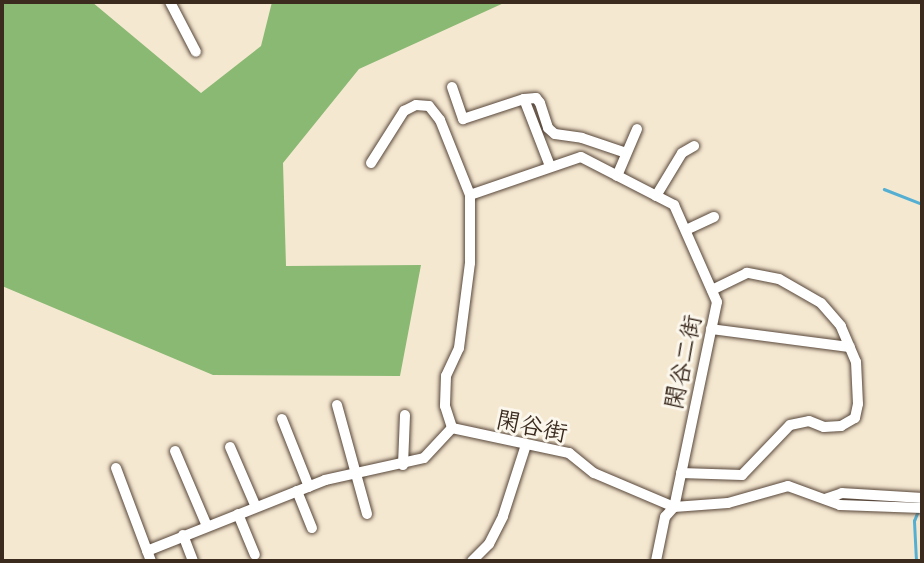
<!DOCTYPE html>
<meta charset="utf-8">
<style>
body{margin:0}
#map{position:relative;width:924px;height:563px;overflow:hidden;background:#f5e8d1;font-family:Itim,"LXGW WenKai TC",sans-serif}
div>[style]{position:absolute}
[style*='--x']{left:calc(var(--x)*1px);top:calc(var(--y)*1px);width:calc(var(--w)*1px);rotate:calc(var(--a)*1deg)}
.forest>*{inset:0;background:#89b972}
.stream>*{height:2.5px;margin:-1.25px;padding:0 1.25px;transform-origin:1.25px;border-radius:1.25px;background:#55afd3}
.roads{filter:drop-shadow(0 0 2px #574639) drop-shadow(0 0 2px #574639)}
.minor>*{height:10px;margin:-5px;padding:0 5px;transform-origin:5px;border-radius:5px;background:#fff}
span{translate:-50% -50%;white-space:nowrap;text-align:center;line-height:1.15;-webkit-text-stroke:6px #fbf7ec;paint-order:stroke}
.street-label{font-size:24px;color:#3b2a1e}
.frame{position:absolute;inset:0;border:4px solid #3b2a1e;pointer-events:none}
</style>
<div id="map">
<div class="forest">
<i style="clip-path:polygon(2px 2px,92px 2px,201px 93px,261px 46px,272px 2px,506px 2px,359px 69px,283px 163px,286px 266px,421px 265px,400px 376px,213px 375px,2px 286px)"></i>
</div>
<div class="stream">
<i style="--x:884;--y:189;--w:41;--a:21.5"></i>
<i style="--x:916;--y:561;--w:40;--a:-92.9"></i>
<i style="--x:914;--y:521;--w:22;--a:-69"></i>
</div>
<div class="roads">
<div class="minor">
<i style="--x:170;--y:2;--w:56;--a:62.5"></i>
<i style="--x:452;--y:87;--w:34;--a:71"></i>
<i style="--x:463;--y:119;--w:64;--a:-18.2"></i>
<i style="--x:524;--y:99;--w:72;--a:68.8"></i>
<i style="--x:524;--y:99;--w:12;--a:-5"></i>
<i style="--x:536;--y:98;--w:6;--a:51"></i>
<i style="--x:540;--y:103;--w:26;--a:72"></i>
<i style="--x:548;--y:128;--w:9;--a:41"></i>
<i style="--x:555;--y:134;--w:27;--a:8"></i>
<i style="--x:582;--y:138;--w:46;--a:18.8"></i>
<i style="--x:371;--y:163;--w:62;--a:-57.6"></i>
<i style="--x:404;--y:111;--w:13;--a:-27"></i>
<i style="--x:416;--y:105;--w:13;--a:4"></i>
<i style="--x:429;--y:106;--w:18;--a:52"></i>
<i style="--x:440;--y:120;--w:81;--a:68.2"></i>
<i style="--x:470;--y:195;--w:68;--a:90"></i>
<i style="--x:470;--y:263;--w:86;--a:97.4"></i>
<i style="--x:459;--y:348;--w:31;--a:115"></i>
<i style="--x:446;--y:376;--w:30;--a:92"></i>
<i style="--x:445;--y:406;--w:23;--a:72"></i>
<i style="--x:452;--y:428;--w:120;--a:12.1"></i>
<i style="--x:569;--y:453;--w:32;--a:39"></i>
<i style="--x:594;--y:473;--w:87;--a:23"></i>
<i style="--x:674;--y:507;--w:54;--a:-4.2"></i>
<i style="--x:728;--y:503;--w:62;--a:-15.8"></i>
<i style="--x:788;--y:486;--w:55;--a:20.1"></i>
<i style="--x:840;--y:505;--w:82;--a:2.1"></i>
<i style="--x:617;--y:176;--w:51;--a:-66.9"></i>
<i style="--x:470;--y:195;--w:117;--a:-18.9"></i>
<i style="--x:581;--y:157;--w:105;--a:27.3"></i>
<i style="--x:674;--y:205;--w:106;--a:66.1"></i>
<i style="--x:717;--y:302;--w:209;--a:101.8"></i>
<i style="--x:674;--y:507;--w:13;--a:132"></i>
<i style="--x:665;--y:517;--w:45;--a:101.6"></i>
<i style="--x:656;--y:196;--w:50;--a:-58.8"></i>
<i style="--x:682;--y:153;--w:14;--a:-30"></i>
<i style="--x:686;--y:230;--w:31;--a:-25"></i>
<i style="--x:711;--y:329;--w:140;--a:7.4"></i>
<i style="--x:337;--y:405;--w:113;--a:74.6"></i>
<i style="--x:282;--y:419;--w:73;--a:68.3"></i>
<i style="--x:230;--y:447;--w:65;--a:66.6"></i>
<i style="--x:175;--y:451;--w:82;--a:66.9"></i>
<i style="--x:403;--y:465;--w:50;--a:-87.7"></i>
<i style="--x:116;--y:468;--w:99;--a:69.4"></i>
<i style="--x:681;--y:473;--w:61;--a:1.9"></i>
<i style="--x:742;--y:475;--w:69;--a:-46.2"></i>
<i style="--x:790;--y:425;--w:19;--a:-12"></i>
<i style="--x:809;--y:421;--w:16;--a:22"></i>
<i style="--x:824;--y:427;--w:17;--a:-3"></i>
<i style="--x:841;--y:426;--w:16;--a:-30"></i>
<i style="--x:855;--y:418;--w:14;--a:-78"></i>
<i style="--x:858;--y:404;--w:42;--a:-92.7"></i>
<i style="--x:856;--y:362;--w:39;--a:-113"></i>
<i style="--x:841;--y:326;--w:30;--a:-131"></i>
<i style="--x:821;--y:303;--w:48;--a:-150.3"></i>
<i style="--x:779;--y:279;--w:33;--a:-169"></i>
<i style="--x:747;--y:273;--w:39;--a:154"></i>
<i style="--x:297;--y:491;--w:40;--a:68"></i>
<i style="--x:825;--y:499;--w:18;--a:-19"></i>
<i style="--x:842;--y:493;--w:80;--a:3.6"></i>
<i style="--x:238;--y:514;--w:44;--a:67.5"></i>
<i style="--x:183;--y:535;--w:28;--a:69"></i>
<i style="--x:147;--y:551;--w:192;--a:-21.7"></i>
<i style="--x:325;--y:480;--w:101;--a:-12.5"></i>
<i style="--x:424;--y:458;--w:41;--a:-47"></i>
<i style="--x:472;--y:561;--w:24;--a:-45"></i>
<i style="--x:489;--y:544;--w:31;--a:-63"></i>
<i style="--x:503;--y:516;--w:75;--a:-72.1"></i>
</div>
</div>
<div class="street-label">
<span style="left:683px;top:362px;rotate:-78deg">閑谷二街</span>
<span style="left:532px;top:426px;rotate:12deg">閑谷街</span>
</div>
<div class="frame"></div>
</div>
